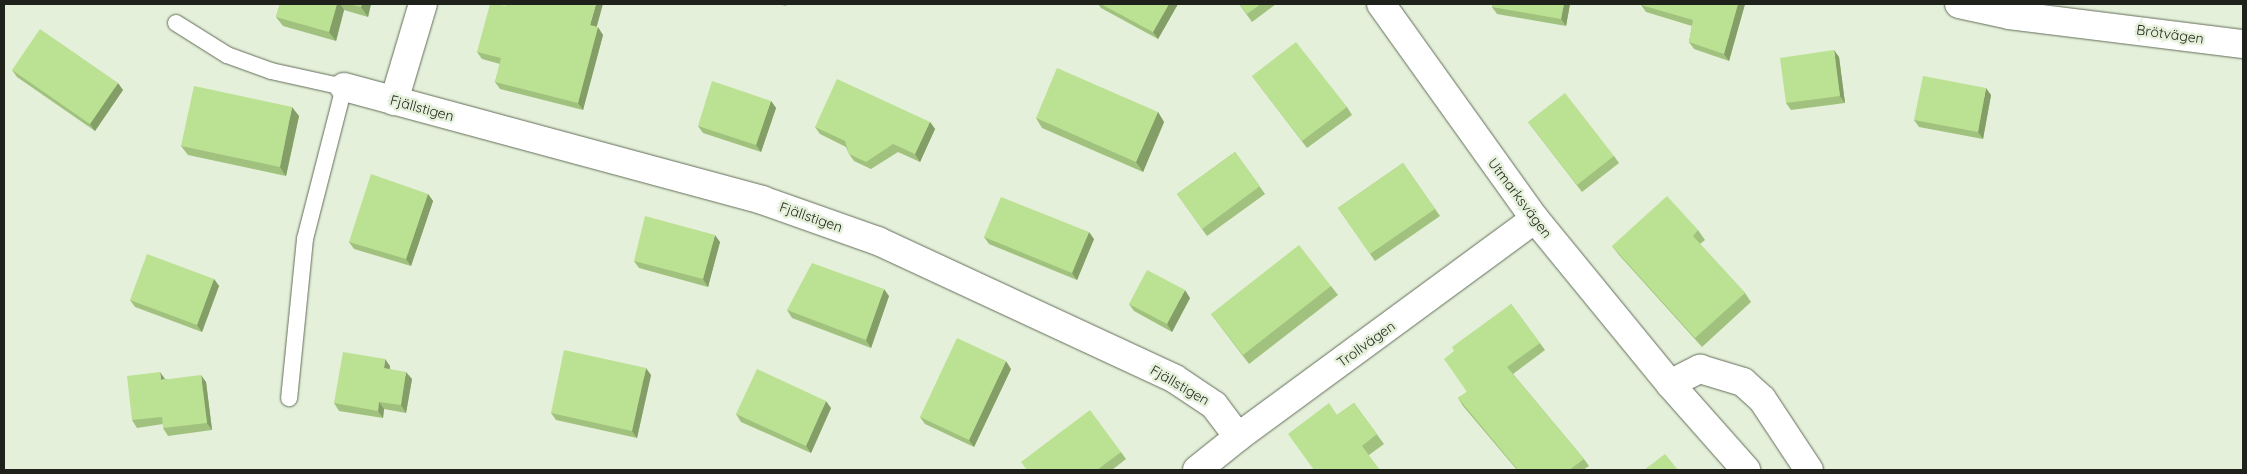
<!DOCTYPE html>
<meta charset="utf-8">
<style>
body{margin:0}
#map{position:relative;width:2247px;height:474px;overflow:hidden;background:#e4f0d9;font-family:Quicksand,sans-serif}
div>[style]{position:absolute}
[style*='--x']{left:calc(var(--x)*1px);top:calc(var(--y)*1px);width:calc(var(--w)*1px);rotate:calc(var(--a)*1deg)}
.roads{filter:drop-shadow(0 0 1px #636d5a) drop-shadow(0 0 1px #636d5a)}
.lane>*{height:16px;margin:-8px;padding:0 8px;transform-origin:8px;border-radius:8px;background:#fff}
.street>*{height:28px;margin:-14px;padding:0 14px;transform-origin:14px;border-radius:14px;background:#fff}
.wall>*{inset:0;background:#a1c27e}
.shaded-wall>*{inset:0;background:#839e67}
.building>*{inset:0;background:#bbe193}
span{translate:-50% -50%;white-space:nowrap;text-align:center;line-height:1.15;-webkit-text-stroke:5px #e4f0d9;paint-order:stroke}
.street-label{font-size:14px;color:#1e221a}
.frame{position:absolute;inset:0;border:5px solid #1e221a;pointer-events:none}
</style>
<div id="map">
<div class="roads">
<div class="lane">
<i style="--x:176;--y:23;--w:60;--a:32.1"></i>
<i style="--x:227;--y:55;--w:47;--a:20"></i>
<i style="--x:271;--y:71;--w:75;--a:12.4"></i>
<i style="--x:344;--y:87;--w:157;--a:104.4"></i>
<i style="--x:305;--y:239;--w:160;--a:95.7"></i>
</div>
<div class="street">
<i style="--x:1381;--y:4;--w:264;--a:54.4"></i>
<i style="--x:1535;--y:219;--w:213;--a:50.7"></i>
<i style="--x:1670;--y:384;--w:115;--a:48.5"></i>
<i style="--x:1959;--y:4;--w:51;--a:12.4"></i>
<i style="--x:2009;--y:15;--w:236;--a:7.1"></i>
<i style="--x:344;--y:87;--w:433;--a:15.1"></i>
<i style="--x:762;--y:200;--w:123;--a:19.5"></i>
<i style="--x:878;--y:241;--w:327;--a:24.9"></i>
<i style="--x:1175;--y:379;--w:47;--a:33.7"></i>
<i style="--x:1214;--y:405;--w:40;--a:53"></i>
<i style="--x:394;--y:101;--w:101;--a:-73.4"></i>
<i style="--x:1670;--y:384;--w:34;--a:-27"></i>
<i style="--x:1700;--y:369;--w:45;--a:16.8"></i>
<i style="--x:1743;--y:382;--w:25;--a:42"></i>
<i style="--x:1762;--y:399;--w:85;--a:56.5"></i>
<i style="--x:1197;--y:470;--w:53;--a:-38.8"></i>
<i style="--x:1238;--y:437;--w:368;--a:-36.3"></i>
</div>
</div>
<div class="wall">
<i style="clip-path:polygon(280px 4px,371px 4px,368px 17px,344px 10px,336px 41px,283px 26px,276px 17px)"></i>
<i style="clip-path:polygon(777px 4px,787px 4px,786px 6px)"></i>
<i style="clip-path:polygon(1098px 4px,1178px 4px,1158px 39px,1101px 8px)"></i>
<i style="clip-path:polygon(1239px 4px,1276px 4px,1252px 22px)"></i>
<i style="clip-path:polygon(1493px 4px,1570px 4px,1566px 26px,1497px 14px,1492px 7px)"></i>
<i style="clip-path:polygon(1641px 4px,1745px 4px,1729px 61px,1694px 49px,1689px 42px,1692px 26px,1646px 12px,1641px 5px)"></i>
<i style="clip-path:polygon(597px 27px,603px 35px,583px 110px,500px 89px,495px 82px,500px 64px,482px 59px,477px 52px)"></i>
<i style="clip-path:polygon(1839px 57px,1845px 103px,1791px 110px,1786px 103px)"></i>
<i style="clip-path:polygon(12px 70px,123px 90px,95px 131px,17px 77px)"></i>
<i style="clip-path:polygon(1252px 76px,1347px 107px,1352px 115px,1307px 148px)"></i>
<i style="clip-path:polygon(1991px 95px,1983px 139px,1919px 127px,1914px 120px)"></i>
<i style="clip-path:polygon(771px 101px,776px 108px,761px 152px,703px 133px,698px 126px)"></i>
<i style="clip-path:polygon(1158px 112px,1164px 122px,1143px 172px,1042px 128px,1036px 118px)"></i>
<i style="clip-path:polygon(299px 116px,286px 176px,188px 155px,181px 146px)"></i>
<i style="clip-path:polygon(930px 122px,935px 129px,920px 162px,898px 152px,871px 169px,854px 161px,849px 154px,846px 147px,820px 134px,815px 127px)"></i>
<i style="clip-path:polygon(1528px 122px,1614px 156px,1619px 163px,1582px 192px)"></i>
<i style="clip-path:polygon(1235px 152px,1265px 194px,1207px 236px,1177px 194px)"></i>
<i style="clip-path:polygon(1403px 163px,1440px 216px,1375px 261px,1338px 208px)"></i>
<i style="clip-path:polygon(428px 194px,433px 201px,411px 266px,354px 249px,349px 242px)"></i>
<i style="clip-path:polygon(1698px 230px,1705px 240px,1700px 244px,1745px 293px,1751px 302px,1702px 347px,1619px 255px,1612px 246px)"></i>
<i style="clip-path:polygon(984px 237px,1094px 239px,1077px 280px,989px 244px)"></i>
<i style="clip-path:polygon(720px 242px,708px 287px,639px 268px,634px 261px)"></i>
<i style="clip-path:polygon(214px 279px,219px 286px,202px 332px,135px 307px,130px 300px)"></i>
<i style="clip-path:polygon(1331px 286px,1338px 295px,1249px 364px,1211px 314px)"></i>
<i style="clip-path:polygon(889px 296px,871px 348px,792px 318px,787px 310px)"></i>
<i style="clip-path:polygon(1190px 298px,1172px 332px,1134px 311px,1129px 304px)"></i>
<i style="clip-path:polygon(1511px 304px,1545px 350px,1513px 374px,1584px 459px,1589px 466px,1583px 470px,1517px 470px,1463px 406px,1458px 398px,1467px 392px,1454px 351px)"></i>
<i style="clip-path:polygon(390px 366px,390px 369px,412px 379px,406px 413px,384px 409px,383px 418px,339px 411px,334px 403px)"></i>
<i style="clip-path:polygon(1011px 369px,974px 447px,925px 424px,920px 417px)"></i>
<i style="clip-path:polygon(651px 375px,637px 438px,556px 420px,551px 413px)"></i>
<i style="clip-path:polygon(165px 379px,206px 382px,212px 430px,168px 436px,163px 428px,163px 424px,137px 428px,132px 420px)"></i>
<i style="clip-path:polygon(1354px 403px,1384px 444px,1369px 455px,1314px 470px,1337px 415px)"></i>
<i style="clip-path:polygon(831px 408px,811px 453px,741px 422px,736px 414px)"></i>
<i style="clip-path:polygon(1121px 452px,1126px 459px,1112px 470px,1026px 470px)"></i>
</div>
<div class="shaded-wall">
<i style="clip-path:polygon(337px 4px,340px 4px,344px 10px,336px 41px,329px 32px)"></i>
<i style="clip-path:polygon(362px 4px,371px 4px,368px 17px,361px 7px)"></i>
<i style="clip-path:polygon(596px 4px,603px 4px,595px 33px,590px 25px)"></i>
<i style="clip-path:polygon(1169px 4px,1178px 4px,1158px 39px,1153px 32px)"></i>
<i style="clip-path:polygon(1564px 4px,1570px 4px,1566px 26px,1561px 19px)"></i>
<i style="clip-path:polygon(1738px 4px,1745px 4px,1729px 61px,1724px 54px)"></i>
<i style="clip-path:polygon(598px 27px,603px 35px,583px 110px,578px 103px)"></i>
<i style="clip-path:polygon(1834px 50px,1839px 57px,1845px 103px,1840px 96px)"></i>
<i style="clip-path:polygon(118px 83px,123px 90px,95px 131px,90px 124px)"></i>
<i style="clip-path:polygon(1986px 88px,1991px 95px,1983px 139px,1978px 132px)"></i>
<i style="clip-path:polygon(771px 101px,776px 108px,761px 152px,756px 145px)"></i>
<i style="clip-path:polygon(292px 107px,299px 116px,286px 176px,280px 167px)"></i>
<i style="clip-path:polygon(1158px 112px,1164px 122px,1143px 172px,1136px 162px)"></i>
<i style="clip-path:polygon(930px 122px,935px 129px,920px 162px,915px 154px)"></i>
<i style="clip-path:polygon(428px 194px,433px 201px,411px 266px,406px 259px)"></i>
<i style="clip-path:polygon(1089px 232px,1094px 239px,1077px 280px,1072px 273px)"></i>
<i style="clip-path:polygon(715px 235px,720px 242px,708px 287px,703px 279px)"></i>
<i style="clip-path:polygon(214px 279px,219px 286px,202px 332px,197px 325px)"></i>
<i style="clip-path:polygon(884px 289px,889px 296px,871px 348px,866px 340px)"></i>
<i style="clip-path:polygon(1185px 290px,1190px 298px,1172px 332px,1167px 324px)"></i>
<i style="clip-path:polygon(385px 359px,390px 366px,389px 375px,384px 368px)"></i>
<i style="clip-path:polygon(1006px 361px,1011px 369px,974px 447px,969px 440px)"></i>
<i style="clip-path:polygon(646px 368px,651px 375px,637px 438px,632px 431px)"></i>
<i style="clip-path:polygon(160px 372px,165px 379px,161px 380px)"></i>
<i style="clip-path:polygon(406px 372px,412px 379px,406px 413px,401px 405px)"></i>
<i style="clip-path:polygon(201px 375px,206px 382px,212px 430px,207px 423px)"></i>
<i style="clip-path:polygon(826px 401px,831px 408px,811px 453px,806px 446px)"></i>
<i style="clip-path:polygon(379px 402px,384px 409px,383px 418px,378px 411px)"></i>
</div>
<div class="building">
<i style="clip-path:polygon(280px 4px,337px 4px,329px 32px,276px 17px)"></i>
<i style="clip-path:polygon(348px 4px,362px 4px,361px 7px)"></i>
<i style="clip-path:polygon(490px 4px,499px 4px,505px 6px,506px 4px,596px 4px,590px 25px,598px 27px,578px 103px,495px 82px,501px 58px,477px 52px)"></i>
<i style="clip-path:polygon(1101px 4px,1169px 4px,1153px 32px)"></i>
<i style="clip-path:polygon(1239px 4px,1261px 4px,1247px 14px)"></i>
<i style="clip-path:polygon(1493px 4px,1564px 4px,1561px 19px,1492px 7px)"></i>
<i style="clip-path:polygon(1641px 4px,1738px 4px,1724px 54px,1689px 42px,1693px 20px,1641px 5px)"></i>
<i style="clip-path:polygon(40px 29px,118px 83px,90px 124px,12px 70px)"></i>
<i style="clip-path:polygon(1296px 42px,1347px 107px,1302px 141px,1252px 76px)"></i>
<i style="clip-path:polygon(1834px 50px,1840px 96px,1786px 103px,1780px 58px)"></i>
<i style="clip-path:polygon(1057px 68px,1158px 112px,1136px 162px,1036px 118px)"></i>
<i style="clip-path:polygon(1923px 76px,1986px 88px,1978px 132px,1914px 120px)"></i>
<i style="clip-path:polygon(837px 79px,930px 122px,915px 154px,893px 144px,866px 162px,849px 154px,845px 141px,815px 127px)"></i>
<i style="clip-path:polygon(712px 81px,771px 101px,756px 145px,698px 126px)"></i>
<i style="clip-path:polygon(194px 86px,292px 107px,280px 167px,181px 146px)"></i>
<i style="clip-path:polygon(1565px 93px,1614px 156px,1577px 185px,1528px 122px)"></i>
<i style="clip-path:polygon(1235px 152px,1260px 186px,1202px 229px,1177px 194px)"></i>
<i style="clip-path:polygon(1403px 163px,1435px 209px,1370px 254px,1338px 208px)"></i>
<i style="clip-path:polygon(371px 174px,428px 194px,406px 259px,349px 242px)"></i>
<i style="clip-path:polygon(1667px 196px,1698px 230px,1693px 236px,1745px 293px,1695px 338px,1612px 246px)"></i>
<i style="clip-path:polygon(1001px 197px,1089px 232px,1072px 273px,984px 237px)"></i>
<i style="clip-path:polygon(645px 216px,715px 235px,703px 279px,634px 261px)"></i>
<i style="clip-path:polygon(1299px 245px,1331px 286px,1243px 355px,1211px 314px)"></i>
<i style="clip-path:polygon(147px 254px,214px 279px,197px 325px,130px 300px)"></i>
<i style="clip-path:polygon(812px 263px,884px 289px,866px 340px,787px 310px)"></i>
<i style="clip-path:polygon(1147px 270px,1185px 290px,1167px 324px,1129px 304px)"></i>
<i style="clip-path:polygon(1511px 304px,1540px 343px,1507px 367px,1584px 459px,1569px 470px,1518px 470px,1458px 398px,1467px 392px,1444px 359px,1454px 351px,1452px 347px)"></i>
<i style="clip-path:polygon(957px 338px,1006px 361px,969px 440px,920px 417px)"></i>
<i style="clip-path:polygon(564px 350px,646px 368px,632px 431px,551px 413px)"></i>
<i style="clip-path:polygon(343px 352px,385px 359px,384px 368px,406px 372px,401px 405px,379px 402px,378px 411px,334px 403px)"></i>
<i style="clip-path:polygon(757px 369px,826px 401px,806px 446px,736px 414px)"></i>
<i style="clip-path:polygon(160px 372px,161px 380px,201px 375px,207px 423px,163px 428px,162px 417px,132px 420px,127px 376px)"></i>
<i style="clip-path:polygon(1329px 403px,1337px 415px,1354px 403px,1377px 434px,1362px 446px,1380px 470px,1314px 470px,1288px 434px)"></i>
<i style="clip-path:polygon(1090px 410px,1121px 452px,1097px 470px,1027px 470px,1021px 462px)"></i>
<i style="clip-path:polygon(1665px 454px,1678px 470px,1644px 470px)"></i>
</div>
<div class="street-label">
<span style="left:2170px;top:34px;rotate:8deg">Brötvägen</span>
<span style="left:422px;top:108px;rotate:15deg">Fjällstigen</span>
<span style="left:1520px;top:198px;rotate:53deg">Utmarksvägen</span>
<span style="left:811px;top:217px;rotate:19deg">Fjällstigen</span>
<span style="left:1366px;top:344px;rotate:-36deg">Trollvägen</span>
<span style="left:1180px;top:385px;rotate:30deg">Fjällstigen</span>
</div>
<div class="frame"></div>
</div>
